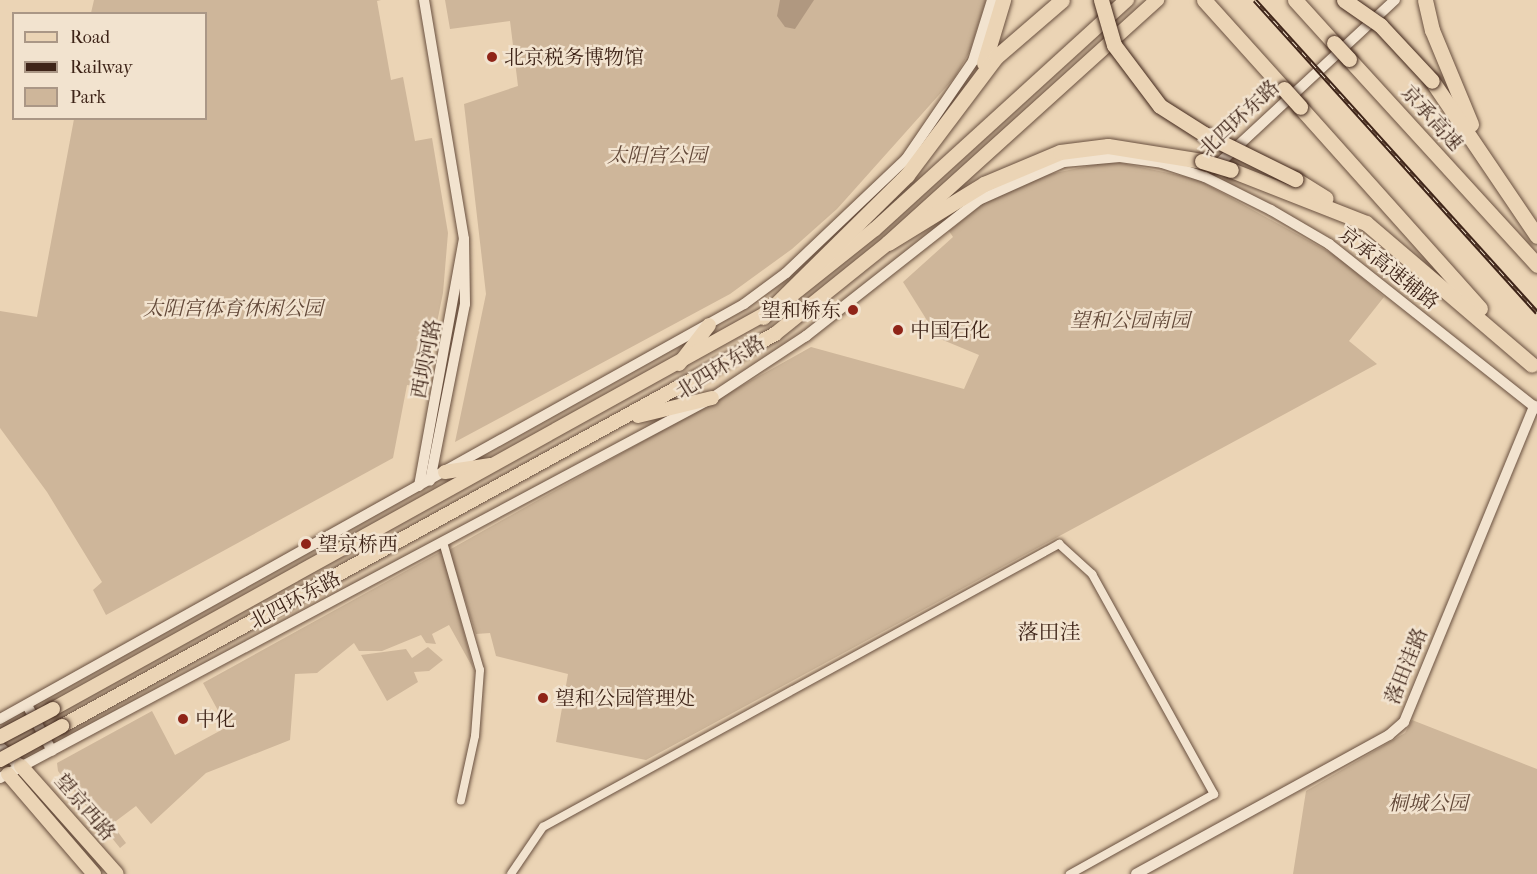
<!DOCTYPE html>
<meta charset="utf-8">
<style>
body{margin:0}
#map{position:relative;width:1537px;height:874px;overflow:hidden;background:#ebd4b5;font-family:"IM FELL French Canon","Noto Serif SC",serif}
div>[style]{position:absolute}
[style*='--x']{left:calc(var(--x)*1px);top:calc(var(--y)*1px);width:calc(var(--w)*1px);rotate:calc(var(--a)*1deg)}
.green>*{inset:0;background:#ceb69a}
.water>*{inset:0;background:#b09880}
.roads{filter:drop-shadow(0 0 2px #69503f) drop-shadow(0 0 2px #69503f)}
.minor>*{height:8px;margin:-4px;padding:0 4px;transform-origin:4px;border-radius:4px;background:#f2e3cf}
.tertiary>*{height:10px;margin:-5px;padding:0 5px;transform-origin:5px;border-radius:5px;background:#f2e3cf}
.secondary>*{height:12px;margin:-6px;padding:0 6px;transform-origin:6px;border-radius:6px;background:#f2e3cf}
.primary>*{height:14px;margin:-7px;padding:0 7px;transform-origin:7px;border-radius:7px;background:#ebd4b5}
.trunk>*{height:14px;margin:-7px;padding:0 7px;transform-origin:7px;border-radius:7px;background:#ebd4b5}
.motorway>*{height:15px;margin:-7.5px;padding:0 7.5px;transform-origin:7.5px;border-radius:7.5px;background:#ebd4b5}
.rail>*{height:4.5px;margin-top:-2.25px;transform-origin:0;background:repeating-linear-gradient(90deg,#f2e3cf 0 7px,#3e2418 0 14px);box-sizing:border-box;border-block:2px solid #3e2418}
.bridges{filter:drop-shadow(0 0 2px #3e2418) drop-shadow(0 0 2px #3e2418)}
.trunk-bridge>*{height:14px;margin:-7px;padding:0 7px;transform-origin:7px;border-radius:7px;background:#ebd4b5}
.motorway-bridge>*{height:15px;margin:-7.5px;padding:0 7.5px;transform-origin:7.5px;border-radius:7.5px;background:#ebd4b5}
.dots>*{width:16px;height:16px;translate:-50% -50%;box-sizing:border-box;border:3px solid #f2e3cf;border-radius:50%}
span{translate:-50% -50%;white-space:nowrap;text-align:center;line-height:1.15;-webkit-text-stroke:5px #f2e3cf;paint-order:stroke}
.poi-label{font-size:20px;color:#3e2418}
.left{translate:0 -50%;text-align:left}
.right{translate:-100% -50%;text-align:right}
.street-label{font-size:20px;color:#3e2418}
.park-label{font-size:20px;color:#624838;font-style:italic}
.neighbourhood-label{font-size:21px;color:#3e2418}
.legend{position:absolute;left:12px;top:12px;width:195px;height:108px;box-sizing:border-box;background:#f2e3cf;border:2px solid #aa9786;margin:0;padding:8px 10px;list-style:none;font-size:18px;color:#3e2418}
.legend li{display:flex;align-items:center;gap:12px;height:30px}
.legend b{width:30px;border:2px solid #aa9786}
</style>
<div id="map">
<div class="green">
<i style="clip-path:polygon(94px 0,381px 0,377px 1px,391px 80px,403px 77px,415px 141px,432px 138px,448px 233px,443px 293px,424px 387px,407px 385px,393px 458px,106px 615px,93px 590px,102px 582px,47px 492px,0 428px,0 311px,37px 317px,74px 119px,206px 118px,206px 14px,91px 13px)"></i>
<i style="clip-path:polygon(445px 0,986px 0,970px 51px,955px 77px,837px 209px,792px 249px,730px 294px,455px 442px,486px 294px,464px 104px,518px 86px,510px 21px,450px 29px)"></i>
<i style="clip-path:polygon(1112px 161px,1197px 179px,1340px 258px,1384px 297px,1349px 341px,1377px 364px,646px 760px,556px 742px,568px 674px,496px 656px,490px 633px,476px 634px,449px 550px,811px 347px,964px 389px,979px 355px,938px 338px,903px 282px,953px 237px,949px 231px,991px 197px,1026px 179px)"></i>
<i style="clip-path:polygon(442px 551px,474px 670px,449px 625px,432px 634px,436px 644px,426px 643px,421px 635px,382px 651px,359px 651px,354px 643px,317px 673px,295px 674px,290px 740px,206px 773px,151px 824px,136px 806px,112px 824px,126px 843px,120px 848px,58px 771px,57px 763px,152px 711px,175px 755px,227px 727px,203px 683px)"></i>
<i style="clip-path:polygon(428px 647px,443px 660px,429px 671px,414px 672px,418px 682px,387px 701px,361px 655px,406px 649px,412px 658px)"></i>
<i style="clip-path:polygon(1412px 720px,1537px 769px,1537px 874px,1293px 874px,1306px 791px,1405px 733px)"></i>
</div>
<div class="water">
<i style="clip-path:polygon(780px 0,814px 0,795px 29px,785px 27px,777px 16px)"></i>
</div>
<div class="roads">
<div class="minor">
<i style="--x:443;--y:542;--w:133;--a:73.9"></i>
<i style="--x:480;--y:670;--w:66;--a:94.3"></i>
<i style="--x:475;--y:736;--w:66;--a:102.3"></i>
<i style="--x:511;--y:874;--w:57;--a:-55.8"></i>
<i style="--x:543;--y:827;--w:589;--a:-28.74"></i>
<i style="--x:1059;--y:544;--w:45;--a:42.3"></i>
<i style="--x:1092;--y:574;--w:252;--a:61"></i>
<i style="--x:1214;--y:794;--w:165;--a:150.9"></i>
</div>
<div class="tertiary">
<i style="--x:424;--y:0;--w:242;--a:80.5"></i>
<i style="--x:1214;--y:168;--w:247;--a:-42.9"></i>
<i style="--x:419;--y:486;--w:251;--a:-79.7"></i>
<i style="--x:464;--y:239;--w:65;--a:89.1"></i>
<i style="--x:465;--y:304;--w:180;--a:101.2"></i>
<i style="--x:27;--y:705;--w:52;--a:61.5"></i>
<i style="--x:0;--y:719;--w:852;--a:-29.15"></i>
<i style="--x:744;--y:304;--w:52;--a:-36.4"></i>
<i style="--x:786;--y:273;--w:166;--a:-43.5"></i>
<i style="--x:906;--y:159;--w:119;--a:-55.6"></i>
<i style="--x:973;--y:61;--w:64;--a:-72.7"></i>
<i style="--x:0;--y:778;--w:807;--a:-28.09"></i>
<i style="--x:712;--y:398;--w:113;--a:-33.4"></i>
<i style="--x:806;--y:336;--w:220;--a:-38.2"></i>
<i style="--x:979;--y:200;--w:93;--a:-24.1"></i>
<i style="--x:1064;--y:162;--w:56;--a:-5.1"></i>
<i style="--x:1120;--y:157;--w:42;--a:8.1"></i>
<i style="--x:1162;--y:163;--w:45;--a:18"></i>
<i style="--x:1205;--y:177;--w:74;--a:26.6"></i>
<i style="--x:1271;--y:210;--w:67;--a:30.4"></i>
<i style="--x:1329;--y:244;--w:265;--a:38.4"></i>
<i style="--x:1136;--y:874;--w:289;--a:-28.8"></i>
<i style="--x:1389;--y:735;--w:20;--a:-41"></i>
<i style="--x:1404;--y:722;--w:342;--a:-67.6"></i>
</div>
<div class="secondary">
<i style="--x:0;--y:748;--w:28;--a:41"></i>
</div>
<div class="primary">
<i style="--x:21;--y:766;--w:144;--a:48.4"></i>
<i style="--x:8;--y:774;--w:132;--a:49.3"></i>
</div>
<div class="trunk">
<i style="--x:792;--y:295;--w:106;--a:-38.5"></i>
<i style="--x:875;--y:229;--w:341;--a:-42.3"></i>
<i style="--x:679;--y:364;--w:49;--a:-52.4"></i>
<i style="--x:638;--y:416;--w:76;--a:-13.7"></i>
<i style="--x:445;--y:472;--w:46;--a:-8.8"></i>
<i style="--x:53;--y:709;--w:822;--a:-29.03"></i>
<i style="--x:62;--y:726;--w:814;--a:-28.8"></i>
<i style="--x:775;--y:334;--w:145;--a:-38.8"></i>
<i style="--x:888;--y:243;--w:363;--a:-42.1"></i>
</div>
<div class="motorway">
<i style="--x:1204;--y:0;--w:120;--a:48"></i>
<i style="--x:1295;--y:0;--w:58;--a:47.8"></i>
<i style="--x:1425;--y:0;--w:31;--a:77"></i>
<i style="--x:1432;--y:30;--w:102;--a:67.5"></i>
<i style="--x:1349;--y:59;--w:279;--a:47.6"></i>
<i style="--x:984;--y:63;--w:66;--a:-73.2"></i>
<i style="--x:1432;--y:81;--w:187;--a:55.9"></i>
<i style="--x:1300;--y:107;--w:270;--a:48.2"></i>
<i style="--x:1231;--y:170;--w:145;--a:21.4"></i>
<i style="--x:1366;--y:223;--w:218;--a:40.5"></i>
<i style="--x:1295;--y:179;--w:36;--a:32"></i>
<i style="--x:888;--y:243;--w:113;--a:-31.6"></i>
<i style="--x:984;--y:184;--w:82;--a:-22.8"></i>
<i style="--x:1060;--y:152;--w:48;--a:-7.1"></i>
<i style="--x:1108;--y:146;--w:95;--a:9.1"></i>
<i style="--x:763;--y:317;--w:202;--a:-44.6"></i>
<i style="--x:907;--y:175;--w:148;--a:-53"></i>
<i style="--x:996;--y:57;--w:87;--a:-40.8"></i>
</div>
</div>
<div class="rail">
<i style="--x:1255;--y:0;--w:421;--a:47.9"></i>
</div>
<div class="bridges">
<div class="trunk-bridge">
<i style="--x:0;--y:737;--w:60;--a:-27.8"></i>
<i style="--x:0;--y:760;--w:71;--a:-28.7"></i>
</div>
<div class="motorway-bridge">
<i style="--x:1101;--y:0;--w:47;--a:73.9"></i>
<i style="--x:1114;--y:45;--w:76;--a:53"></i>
<i style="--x:1160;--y:106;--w:52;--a:32.5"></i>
<i style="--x:1204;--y:134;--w:102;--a:26.3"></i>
<i style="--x:1344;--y:0;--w:44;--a:34.8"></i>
<i style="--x:1380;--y:25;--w:76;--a:47.1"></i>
<i style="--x:1334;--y:43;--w:22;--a:47"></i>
<i style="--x:1284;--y:89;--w:24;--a:48"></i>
<i style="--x:1202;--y:161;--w:30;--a:17"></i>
</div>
</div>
<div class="dots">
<i style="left:492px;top:57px;background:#8f2418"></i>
<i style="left:853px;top:310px;background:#8f2418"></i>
<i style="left:898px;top:330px;background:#8f2418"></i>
<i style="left:306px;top:544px;background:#8f2418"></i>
<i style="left:543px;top:698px;background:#8f2418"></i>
<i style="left:183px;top:719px;background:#8f2418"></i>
</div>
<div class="poi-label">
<span class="left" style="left:504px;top:57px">北京税务博物馆</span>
<span class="right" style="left:841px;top:310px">望和桥东</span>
<span class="left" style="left:910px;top:330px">中国石化</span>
<span class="left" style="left:318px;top:544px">望京桥西</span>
<span class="left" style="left:555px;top:698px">望和公园管理处</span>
<span class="left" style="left:195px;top:719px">中化</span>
</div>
<div class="street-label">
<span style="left:1239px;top:118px;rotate:-43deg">北四环东路</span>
<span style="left:1432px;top:118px;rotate:48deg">京承高速</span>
<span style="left:1389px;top:268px;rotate:38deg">京承高速辅路</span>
<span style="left:426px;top:359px;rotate:-79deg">西坝河路</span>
<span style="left:720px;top:367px;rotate:-32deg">北四环东路</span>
<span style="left:295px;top:600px;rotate:-28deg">北四环东路</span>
<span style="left:1406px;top:666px;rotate:-68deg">落田洼路</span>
<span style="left:85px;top:807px;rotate:49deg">望京西路</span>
</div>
<div class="park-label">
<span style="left:657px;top:155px">太阳宫公园</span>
<span style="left:233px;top:308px">太阳宫体育休闲公园</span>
<span style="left:1130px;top:320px">望和公园南园</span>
<span style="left:1428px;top:803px">桐城公园</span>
</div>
<div class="neighbourhood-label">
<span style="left:1049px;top:632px">落田洼</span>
</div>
<ul class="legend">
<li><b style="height:8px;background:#ebd4b5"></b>Road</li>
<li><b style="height:8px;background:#3e2418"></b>Railway</li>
<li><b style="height:16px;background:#ceb69a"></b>Park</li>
</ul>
</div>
